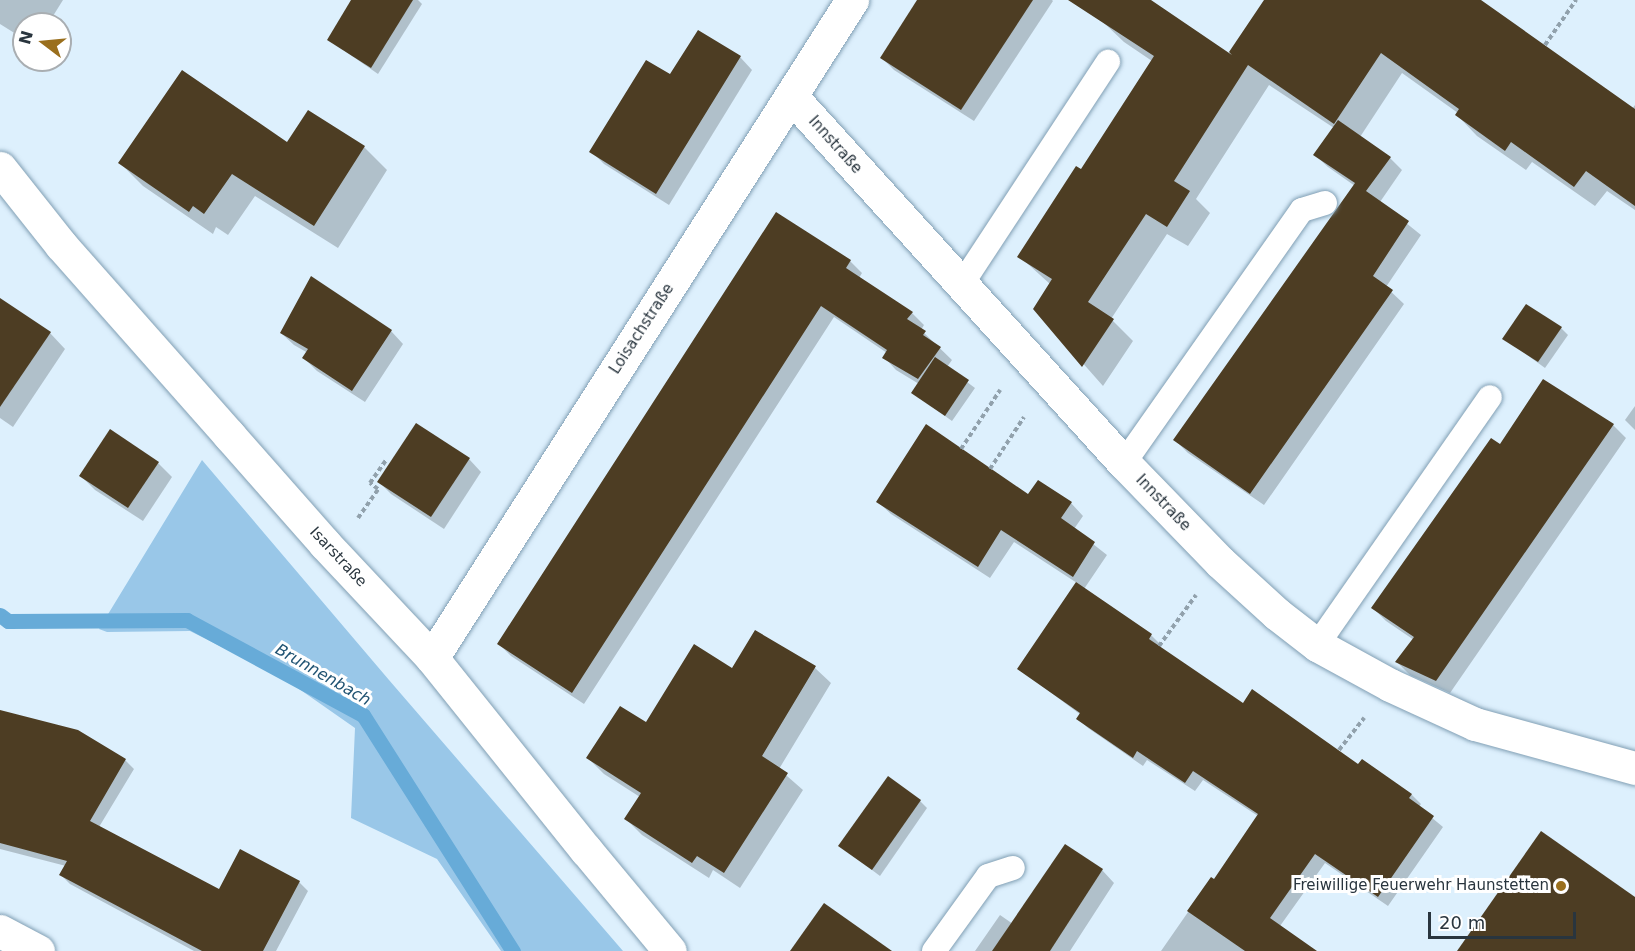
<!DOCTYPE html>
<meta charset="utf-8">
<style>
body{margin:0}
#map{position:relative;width:1635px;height:951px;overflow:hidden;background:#ddf0fd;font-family:"DejaVu Sans",sans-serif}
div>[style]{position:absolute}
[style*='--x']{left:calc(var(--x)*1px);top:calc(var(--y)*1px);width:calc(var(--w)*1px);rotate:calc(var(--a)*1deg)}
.green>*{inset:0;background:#99c7e8}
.shadow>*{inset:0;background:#0003}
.stream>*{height:15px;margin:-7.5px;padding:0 7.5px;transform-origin:7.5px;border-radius:7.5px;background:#67abd8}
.building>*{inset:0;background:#4d3d23}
.path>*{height:4px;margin-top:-2px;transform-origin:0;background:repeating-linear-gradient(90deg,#91a1ac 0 4.5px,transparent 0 7.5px)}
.roads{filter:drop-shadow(0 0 2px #819fb4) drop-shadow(0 0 2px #819fb4)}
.lane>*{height:24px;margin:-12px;padding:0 12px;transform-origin:12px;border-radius:12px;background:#fff}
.street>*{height:33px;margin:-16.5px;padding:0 16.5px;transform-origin:16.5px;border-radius:16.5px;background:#fff}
.dots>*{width:16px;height:16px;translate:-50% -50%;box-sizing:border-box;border:3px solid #fff;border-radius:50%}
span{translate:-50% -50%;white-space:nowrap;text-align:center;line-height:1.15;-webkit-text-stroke:6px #fff;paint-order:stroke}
.street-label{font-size:15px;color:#29353e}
.poi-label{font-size:15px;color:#29353e}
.right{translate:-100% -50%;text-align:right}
.water-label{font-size:16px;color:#215473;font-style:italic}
.north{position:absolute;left:12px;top:12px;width:60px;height:60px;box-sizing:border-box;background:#fff;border:2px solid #a9aeb2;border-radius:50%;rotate:286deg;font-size:16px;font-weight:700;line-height:24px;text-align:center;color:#29353e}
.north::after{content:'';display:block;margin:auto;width:21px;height:27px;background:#9a6f1d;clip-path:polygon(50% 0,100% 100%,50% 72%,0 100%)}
.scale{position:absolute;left:1428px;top:912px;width:148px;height:27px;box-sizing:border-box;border:3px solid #29353e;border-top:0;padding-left:8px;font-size:18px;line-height:21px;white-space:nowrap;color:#29353e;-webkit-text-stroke:4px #fff;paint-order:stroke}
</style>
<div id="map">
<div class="green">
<i style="clip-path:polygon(202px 460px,389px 680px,623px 951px,501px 951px,437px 859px,351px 818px,355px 728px,282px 677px,190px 631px,107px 632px,99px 629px)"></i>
</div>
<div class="shadow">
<i style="clip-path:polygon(0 0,63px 0,48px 24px,24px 24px,24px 39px,0 24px)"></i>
<i style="clip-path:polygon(353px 0,418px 0,422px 4px,378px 74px,329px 40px)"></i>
<i style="clip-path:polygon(919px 0,1052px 0,1053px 1px,974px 121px,894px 70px,882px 58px)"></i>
<i style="clip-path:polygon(1118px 0,1149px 0,1234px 58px,1266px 0,1478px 0,1632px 109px,1635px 105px,1635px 210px,1607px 191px,1595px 206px,1532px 162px,1526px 170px,1477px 136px,1457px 115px,1458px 113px,1402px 73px,1360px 137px,1390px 158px,1402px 170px,1380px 202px,1421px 235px,1386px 287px,1404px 304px,1264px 505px,1188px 453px,1175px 440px,1355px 186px,1328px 167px,1315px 155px,1334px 128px,1269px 85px,1196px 199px,1210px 213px,1188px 246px,1167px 234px,1111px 319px,1133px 341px,1103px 386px,1035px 309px,1050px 284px,1019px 256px,1081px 171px,1152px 61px,1124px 42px,1103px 22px)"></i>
<i style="clip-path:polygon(740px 57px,752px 70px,669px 205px,604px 164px,591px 151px)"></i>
<i style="clip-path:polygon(364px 147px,387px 170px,338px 248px,255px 196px,228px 235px,216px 227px,213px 234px,143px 186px,120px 163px)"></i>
<i style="clip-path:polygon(850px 261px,862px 273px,859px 278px,912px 313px,924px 325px,921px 330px,952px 360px,947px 367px,975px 388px,952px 421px,913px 393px,919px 384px,896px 370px,884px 357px,887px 353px,834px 317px,584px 704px,511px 656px,499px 644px)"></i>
<i style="clip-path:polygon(0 300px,50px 333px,65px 349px,13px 427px,0 418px)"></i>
<i style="clip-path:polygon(1561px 328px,1568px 335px,1545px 368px,1504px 338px)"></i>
<i style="clip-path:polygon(391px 331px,403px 344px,365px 402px,317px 371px,304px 358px,308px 353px,294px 345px,281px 333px)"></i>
<i style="clip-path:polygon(1544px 381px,1613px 425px,1626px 438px,1450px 693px,1410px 675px,1397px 662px,1414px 640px,1386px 621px,1373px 608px,1500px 446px)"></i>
<i style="clip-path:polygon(1635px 406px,1635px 430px,1625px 420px)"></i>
<i style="clip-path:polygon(469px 459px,481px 472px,444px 529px,391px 494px,379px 482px)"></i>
<i style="clip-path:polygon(158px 463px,172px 477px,143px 521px,95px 490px,81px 476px)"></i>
<i style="clip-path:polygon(1029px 496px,1071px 503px,1083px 516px,1074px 529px,1107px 555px,1084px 589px,1151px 635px,1161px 645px,1159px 647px,1243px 705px,1359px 766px,1362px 761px,1412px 795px,1421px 804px,1419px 807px,1443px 827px,1388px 906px,1325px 863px,1280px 926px,1316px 951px,1161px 951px,1211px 879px,1215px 881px,1258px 816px,1203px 780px,1195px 791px,1147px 760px,1143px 766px,1088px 728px,1078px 719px,1081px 715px,1019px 669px,1077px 583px,1014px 542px,990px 578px,891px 514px,878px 502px)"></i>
<i style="clip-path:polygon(815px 668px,831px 683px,779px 769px,803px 790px,740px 888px,713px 870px,709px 878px,642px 835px,626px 819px,640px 797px,604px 774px,588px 758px,732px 670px)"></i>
<i style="clip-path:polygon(0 711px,125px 760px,134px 769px,99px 827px,220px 891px,241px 851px,299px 882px,308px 891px,276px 951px,194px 951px,70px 884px,61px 875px,66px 866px,0 849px)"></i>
<i style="clip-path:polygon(920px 801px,927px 808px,880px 876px,840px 846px)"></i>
<i style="clip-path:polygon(1102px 870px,1114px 883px,1070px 951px,975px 951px,1000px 915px,1013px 924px)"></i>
</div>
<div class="stream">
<i style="--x:0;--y:615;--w:10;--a:37"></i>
<i style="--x:8;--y:621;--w:179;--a:-0.3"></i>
<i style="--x:187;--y:620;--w:200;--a:28.4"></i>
<i style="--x:363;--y:715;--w:280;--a:57.6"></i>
</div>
<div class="building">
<i style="clip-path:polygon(351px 0,413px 0,371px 68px,327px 40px)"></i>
<i style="clip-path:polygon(917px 0,1033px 0,961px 110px,880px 58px)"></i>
<i style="clip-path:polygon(1068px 0,1151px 0,1232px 55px,1229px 52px,1264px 0,1481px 0,1635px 109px,1635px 206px,1586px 171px,1574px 187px,1511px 142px,1505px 151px,1455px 115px,1459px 109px,1381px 53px,1334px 124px,1248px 65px,1174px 181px,1190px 191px,1167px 227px,1146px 214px,1088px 302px,1114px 319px,1082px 367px,1033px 309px,1052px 279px,1017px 257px,1076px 166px,1081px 169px,1154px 56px)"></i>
<i style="clip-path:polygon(698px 30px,741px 56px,656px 194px,589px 152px,646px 60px,670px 74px)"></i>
<i style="clip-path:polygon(182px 70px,287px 142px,308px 110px,365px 146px,314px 226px,232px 174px,204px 214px,193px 206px,189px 212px,118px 163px)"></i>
<i style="clip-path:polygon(1338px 120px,1391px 157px,1366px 191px,1409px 221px,1373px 276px,1393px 290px,1250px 494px,1173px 440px,1355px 183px,1313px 155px)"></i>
<i style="clip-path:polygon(776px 212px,851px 260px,846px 268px,913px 312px,907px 319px,926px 331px,923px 335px,941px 347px,918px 379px,882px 358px,887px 350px,821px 306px,572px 693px,497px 644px)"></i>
<i style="clip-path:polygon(311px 276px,392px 330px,352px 391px,302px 358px,308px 349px,280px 333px)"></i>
<i style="clip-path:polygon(0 298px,51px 332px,0 407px)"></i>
<i style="clip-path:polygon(1526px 304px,1562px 327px,1538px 362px,1502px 339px)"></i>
<i style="clip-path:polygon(935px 357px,969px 380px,945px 416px,911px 393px)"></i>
<i style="clip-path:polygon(1543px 379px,1614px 424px,1436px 681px,1395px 662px,1414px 637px,1371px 608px,1491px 438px,1500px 444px)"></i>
<i style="clip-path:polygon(416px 423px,470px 458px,431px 517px,377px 482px)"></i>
<i style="clip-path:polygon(926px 424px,1028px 494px,1038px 480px,1072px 502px,1061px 518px,1095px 542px,1073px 577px,1001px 530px,978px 567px,876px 502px)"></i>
<i style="clip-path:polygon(110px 429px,159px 462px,128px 508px,79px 476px)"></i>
<i style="clip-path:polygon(1076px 582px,1152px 634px,1149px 639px,1243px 703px,1252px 689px,1358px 764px,1362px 759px,1412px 794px,1409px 798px,1434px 816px,1378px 897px,1315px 854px,1270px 918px,1317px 951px,1245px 951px,1187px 911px,1211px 877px,1214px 879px,1258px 814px,1193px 771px,1185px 783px,1137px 751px,1133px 758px,1076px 719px,1080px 713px,1017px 669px)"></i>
<i style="clip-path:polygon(755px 630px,816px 666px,762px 756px,788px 773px,724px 873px,697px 856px,692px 863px,624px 819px,641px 793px,586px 758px,620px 706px,646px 722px,694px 644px,732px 668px)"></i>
<i style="clip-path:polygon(0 710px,78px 730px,126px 759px,90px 821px,219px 889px,240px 849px,300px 881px,263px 951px,202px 951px,59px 875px,67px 861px,0 843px)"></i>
<i style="clip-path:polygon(888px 776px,921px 800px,872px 870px,838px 846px)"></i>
<i style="clip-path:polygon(1541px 831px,1635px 897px,1635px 951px,1457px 951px)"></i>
<i style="clip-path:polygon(1065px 844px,1103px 869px,1050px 951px,992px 951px)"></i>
<i style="clip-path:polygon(824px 903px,892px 951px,790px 951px)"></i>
</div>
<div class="path">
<i style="--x:1545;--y:45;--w:55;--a:-55.4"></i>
<i style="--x:961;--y:449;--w:71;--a:-56.5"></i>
<i style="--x:990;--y:469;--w:62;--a:-56.8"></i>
<i style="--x:358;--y:518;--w:35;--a:-55"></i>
<i style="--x:378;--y:489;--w:10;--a:-143"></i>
<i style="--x:370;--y:483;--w:29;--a:-55"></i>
<i style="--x:1159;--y:646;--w:63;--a:-54"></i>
<i style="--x:1339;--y:750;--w:41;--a:-52"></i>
</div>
<div class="roads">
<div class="lane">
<i style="--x:962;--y:284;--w:266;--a:-56.7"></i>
<i style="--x:1124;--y:463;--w:309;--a:-54.9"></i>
<i style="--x:1302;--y:210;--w:24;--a:-17"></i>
<i style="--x:1317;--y:645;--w:302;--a:-55.1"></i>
<i style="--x:934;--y:951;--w:92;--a:-54.2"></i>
<i style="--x:988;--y:876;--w:26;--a:-18"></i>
</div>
<div class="street">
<i style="--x:791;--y:96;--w:496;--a:47.8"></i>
<i style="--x:1124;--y:463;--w:138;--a:45.9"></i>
<i style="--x:1220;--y:562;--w:77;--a:42.4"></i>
<i style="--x:1277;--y:614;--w:51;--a:37.8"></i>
<i style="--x:1317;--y:645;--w:83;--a:28.7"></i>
<i style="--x:1390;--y:685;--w:94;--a:24.6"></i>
<i style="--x:1475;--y:724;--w:166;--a:15.4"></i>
<i style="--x:0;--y:168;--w:98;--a:51.6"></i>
<i style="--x:61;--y:245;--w:254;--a:48.5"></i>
<i style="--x:229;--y:435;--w:145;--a:48.6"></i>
<i style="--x:325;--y:544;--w:156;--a:46.8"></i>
<i style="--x:432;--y:658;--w:246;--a:51.3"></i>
<i style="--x:586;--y:850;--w:131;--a:50.3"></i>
<i style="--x:432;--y:658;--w:781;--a:-57.45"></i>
<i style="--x:0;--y:931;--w:43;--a:27.8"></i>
</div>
</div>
<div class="dots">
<i style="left:1561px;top:886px;background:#9a6f1d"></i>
</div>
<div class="street-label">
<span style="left:835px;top:145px;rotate:48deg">Innstraße</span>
<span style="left:642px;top:329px;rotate:-57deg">Loisachstraße</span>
<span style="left:1163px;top:503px;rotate:46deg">Innstraße</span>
<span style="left:338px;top:557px;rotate:47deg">Isarstraße</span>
</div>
<div class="poi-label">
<span class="right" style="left:1549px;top:886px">Freiwillige Feuerwehr Haunstetten</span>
</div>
<div class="water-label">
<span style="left:323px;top:675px;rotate:30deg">Brunnenbach</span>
</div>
<div class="north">N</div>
<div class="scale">20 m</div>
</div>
